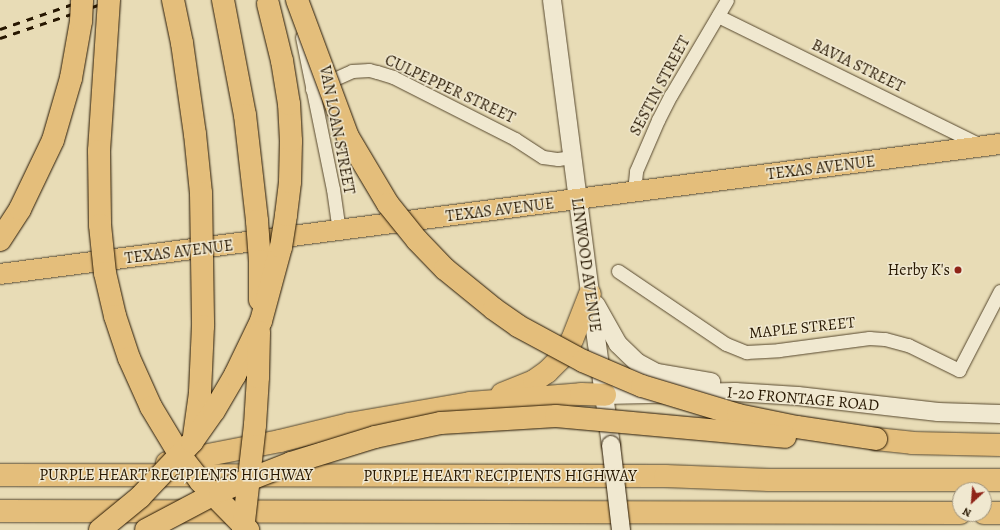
<!DOCTYPE html>
<style>
body{margin:0}
#map{position:relative;width:1000px;height:530px;overflow:hidden;background:#e8dcb6;font-family:Alegreya,serif}
div>[style]{position:absolute}
[style*='--x']{left:calc(var(--x)*1px);top:calc(var(--y)*1px);width:calc(var(--w)*1px);rotate:calc(var(--a)*1deg)}
.roads{filter:drop-shadow(0 0 1px #57482e) drop-shadow(0 0 1px #57482e)}
.minor>*{height:13px;margin:-6.5px;padding:0 6.5px;transform-origin:6.5px;border-radius:6.5px;background:#f0e8d0}
.secondary>*{height:18px;margin:-9px;padding:0 9px;transform-origin:9px;border-radius:9px;background:#f0e8d0}
.primary>*{height:20px;margin:-10px;padding:0 10px;transform-origin:10px;border-radius:10px;background:#e4be7b}
.motorway>*{height:22px;margin:-11px;padding:0 11px;transform-origin:11px;border-radius:11px;background:#e4be7b}
.rail>*{height:3px;margin-top:-1.5px;transform-origin:0;background:repeating-linear-gradient(90deg,#271701 0 7px,transparent 0 14px)}
.bridges{filter:drop-shadow(0 0 1px #271701) drop-shadow(0 0 1px #271701)}
.secondary-bridge>*{height:18px;margin:-9px;padding:0 9px;transform-origin:9px;border-radius:9px;background:#f0e8d0}
.motorway-bridge>*{height:22px;margin:-11px;padding:0 11px;transform-origin:11px;border-radius:11px;background:#e4be7b}
.dots>*{width:11px;height:11px;translate:-50% -50%;box-sizing:border-box;border:2px solid #f0e8d0;border-radius:50%}
span{translate:-50% -50%;white-space:nowrap;text-align:center;line-height:1.15;-webkit-text-stroke:3px #f0e8d0;paint-order:stroke}
.street-label{font-size:16px;color:#271701}
.poi-label{font-size:16px;color:#271701}
.right{translate:-100% -50%;text-align:right}
.north{position:absolute;left:952px;top:482px;width:40px;height:40px;box-sizing:border-box;background:#f0e8d0;border:1px solid #a0947d;border-radius:50%;rotate:206deg;font-size:11px;font-weight:700;line-height:16px;text-align:center;color:#271701}
.north::after{content:'';display:block;margin:auto;width:14px;height:18px;background:#8f2418;clip-path:polygon(50% 0,100% 100%,50% 72%,0 100%)}
</style>
<div id="map">
<div class="roads">
<div class="minor">
<i style="--x:718;--y:16;--w:294;--a:26.2"></i>
<i style="--x:302;--y:37;--w:155;--a:78.5"></i>
<i style="--x:333;--y:189;--w:42;--a:81.9"></i>
<i style="--x:312;--y:89;--w:44;--a:-24.2"></i>
<i style="--x:352;--y:71;--w:17;--a:-3"></i>
<i style="--x:369;--y:70;--w:8;--a:14"></i>
<i style="--x:377;--y:72;--w:17;--a:17"></i>
<i style="--x:393;--y:77;--w:137;--a:26.9"></i>
<i style="--x:515;--y:139;--w:33;--a:33"></i>
<i style="--x:543;--y:157;--w:15;--a:8"></i>
<i style="--x:558;--y:159;--w:14;--a:-8"></i>
<i style="--x:634;--y:191;--w:20;--a:-84"></i>
<i style="--x:636;--y:171;--w:56;--a:-66.7"></i>
<i style="--x:658;--y:120;--w:28;--a:-63"></i>
<i style="--x:671;--y:95;--w:110;--a:-59.5"></i>
<i style="--x:618;--y:271;--w:130;--a:34.1"></i>
<i style="--x:726;--y:344;--w:22;--a:22"></i>
<i style="--x:746;--y:352;--w:33;--a:-3"></i>
<i style="--x:779;--y:350;--w:91;--a:-7.6"></i>
<i style="--x:869;--y:338;--w:16;--a:4"></i>
<i style="--x:885;--y:339;--w:24;--a:15"></i>
<i style="--x:908;--y:345;--w:57;--a:26.1"></i>
<i style="--x:959;--y:370;--w:89;--a:-62.6"></i>
</div>
<div class="secondary">
<i style="--x:552;--y:0;--w:296;--a:82.6"></i>
<i style="--x:590;--y:294;--w:152;--a:82.1"></i>
<i style="--x:596;--y:305;--w:45;--a:60.6"></i>
<i style="--x:618;--y:344;--w:28;--a:44"></i>
<i style="--x:638;--y:363;--w:21;--a:28"></i>
<i style="--x:657;--y:373;--w:55;--a:9.5"></i>
<i style="--x:605;--y:395;--w:130;--a:-1.3"></i>
<i style="--x:735;--y:392;--w:63;--a:3.6"></i>
<i style="--x:798;--y:396;--w:141;--a:6.5"></i>
<i style="--x:938;--y:412;--w:62;--a:1.8"></i>
</div>
<div class="primary">
<i style="--x:0;--y:274;--w:1008;--a:-7.41"></i>
</div>
<div class="motorway">
<i style="--x:502;--y:394;--w:35;--a:-22"></i>
<i style="--x:534;--y:381;--w:16;--a:-35"></i>
<i style="--x:547;--y:372;--w:18;--a:-45"></i>
<i style="--x:560;--y:359;--w:22;--a:-58"></i>
<i style="--x:572;--y:340;--w:49;--a:-68.6"></i>
<i style="--x:876;--y:439;--w:36;--a:6"></i>
<i style="--x:912;--y:443;--w:88;--a:1.3"></i>
<i style="--x:167;--y:463;--w:115;--a:-11"></i>
<i style="--x:280;--y:441;--w:71;--a:-13.8"></i>
<i style="--x:349;--y:424;--w:123;--a:-9.8"></i>
<i style="--x:470;--y:403;--w:111;--a:-4.6"></i>
<i style="--x:581;--y:394;--w:24;--a:2"></i>
<i style="--x:0;--y:475;--w:665;--a:0.09"></i>
<i style="--x:665;--y:476;--w:104;--a:2.2"></i>
<i style="--x:769;--y:480;--w:231;--a:0"></i>
<i style="--x:0;--y:511;--w:960;--a:0.12"></i>
<i style="--x:984;--y:513;--w:16;--a:0"></i>
</div>
</div>
<div class="rail">
<i style="--x:0;--y:29;--w:89;--a:-19"></i>
<i style="--x:0;--y:38;--w:119;--a:-18.6"></i>
</div>
<div class="bridges">
<div class="secondary-bridge">
<i style="--x:611;--y:445;--w:86;--a:83.3"></i>
</div>
<div class="motorway-bridge">
<i style="--x:109;--y:0;--w:151;--a:93.8"></i>
<i style="--x:99;--y:151;--w:74;--a:89.2"></i>
<i style="--x:100;--y:225;--w:48;--a:84.1"></i>
<i style="--x:105;--y:273;--w:44;--a:76.9"></i>
<i style="--x:115;--y:316;--w:44;--a:71.6"></i>
<i style="--x:129;--y:358;--w:54;--a:65.8"></i>
<i style="--x:151;--y:407;--w:56;--a:58.9"></i>
<i style="--x:180;--y:455;--w:33;--a:52"></i>
<i style="--x:200;--y:481;--w:69;--a:45.6"></i>
<i style="--x:173;--y:0;--w:44;--a:78.2"></i>
<i style="--x:182;--y:43;--w:92;--a:81.9"></i>
<i style="--x:195;--y:134;--w:59;--a:84.2"></i>
<i style="--x:201;--y:193;--w:133;--a:89.1"></i>
<i style="--x:203;--y:326;--w:67;--a:92.6"></i>
<i style="--x:200;--y:393;--w:43;--a:97.9"></i>
<i style="--x:223;--y:0;--w:117;--a:79.2"></i>
<i style="--x:245;--y:115;--w:107;--a:83.5"></i>
<i style="--x:257;--y:221;--w:40;--a:85.7"></i>
<i style="--x:260;--y:261;--w:39;--a:90"></i>
<i style="--x:297;--y:0;--w:146;--a:69.6"></i>
<i style="--x:348;--y:137;--w:78;--a:59.2"></i>
<i style="--x:388;--y:204;--w:46;--a:51.1"></i>
<i style="--x:417;--y:240;--w:40;--a:46"></i>
<i style="--x:445;--y:269;--w:63;--a:39.2"></i>
<i style="--x:494;--y:309;--w:29;--a:35"></i>
<i style="--x:518;--y:326;--w:74;--a:28.3"></i>
<i style="--x:583;--y:361;--w:64;--a:23"></i>
<i style="--x:642;--y:386;--w:100;--a:16.8"></i>
<i style="--x:738;--y:415;--w:60;--a:11.5"></i>
<i style="--x:797;--y:427;--w:80;--a:8.6"></i>
<i style="--x:0;--y:240;--w:37;--a:-57"></i>
<i style="--x:20;--y:209;--w:76;--a:-64.4"></i>
<i style="--x:53;--y:140;--w:65;--a:-73.8"></i>
<i style="--x:71;--y:78;--w:58;--a:-80"></i>
<i style="--x:81;--y:21;--w:21;--a:-87"></i>
<i style="--x:100;--y:530;--w:52;--a:-39.5"></i>
<i style="--x:140;--y:497;--w:76;--a:-46.6"></i>
<i style="--x:192;--y:442;--w:38;--a:-55"></i>
<i style="--x:214;--y:411;--w:42;--a:-59.7"></i>
<i style="--x:235;--y:375;--w:60;--a:-64.3"></i>
<i style="--x:261;--y:321;--w:77;--a:-74.9"></i>
<i style="--x:281;--y:247;--w:32;--a:-81"></i>
<i style="--x:286;--y:215;--w:33;--a:-83"></i>
<i style="--x:290;--y:182;--w:41;--a:-88.6"></i>
<i style="--x:291;--y:141;--w:37;--a:-93"></i>
<i style="--x:289;--y:104;--w:44;--a:-99.2"></i>
<i style="--x:282;--y:61;--w:59;--a:-103.8"></i>
<i style="--x:146;--y:530;--w:84;--a:-27.8"></i>
<i style="--x:220;--y:491;--w:76;--a:-21.5"></i>
<i style="--x:291;--y:463;--w:88;--a:-17.2"></i>
<i style="--x:375;--y:437;--w:67;--a:-12"></i>
<i style="--x:441;--y:423;--w:115;--a:-3.5"></i>
<i style="--x:556;--y:416;--w:230;--a:5.2"></i>
<i style="--x:243;--y:530;--w:106;--a:-83.5"></i>
<i style="--x:255;--y:425;--w:48;--a:-86.4"></i>
<i style="--x:258;--y:377;--w:45;--a:-88.7"></i>
</div>
</div>
<div class="dots">
<i style="left:958px;top:270px;background:#8f2418"></i>
</div>
<div class="street-label">
<span style="left:858px;top:66px;rotate:26deg">BAVIA STREET</span>
<span style="left:660px;top:86px;rotate:-62deg">SESTIN STREET</span>
<span style="left:450px;top:89px;rotate:25deg">CULPEPPER STREET</span>
<span style="left:337px;top:130px;rotate:79deg">VAN LOAN STREET</span>
<span style="left:821px;top:168px;rotate:-7deg">TEXAS AVENUE</span>
<span style="left:500px;top:210px;rotate:-7deg">TEXAS AVENUE</span>
<span style="left:179px;top:252px;rotate:-7deg">TEXAS AVENUE</span>
<span style="left:586px;top:265px;rotate:82deg">LINWOOD AVENUE</span>
<span style="left:802px;top:328px;rotate:-6deg">MAPLE STREET</span>
<span style="left:803px;top:399px;rotate:5deg">I-20 FRONTAGE ROAD</span>
<span style="left:176px;top:475px">PURPLE HEART RECIPIENTS HIGHWAY</span>
<span style="left:500px;top:476px">PURPLE HEART RECIPIENTS HIGHWAY</span>
</div>
<div class="poi-label">
<span class="right" style="left:950px;top:270px">Herby K's</span>
</div>
<div class="north">N</div>
</div>
